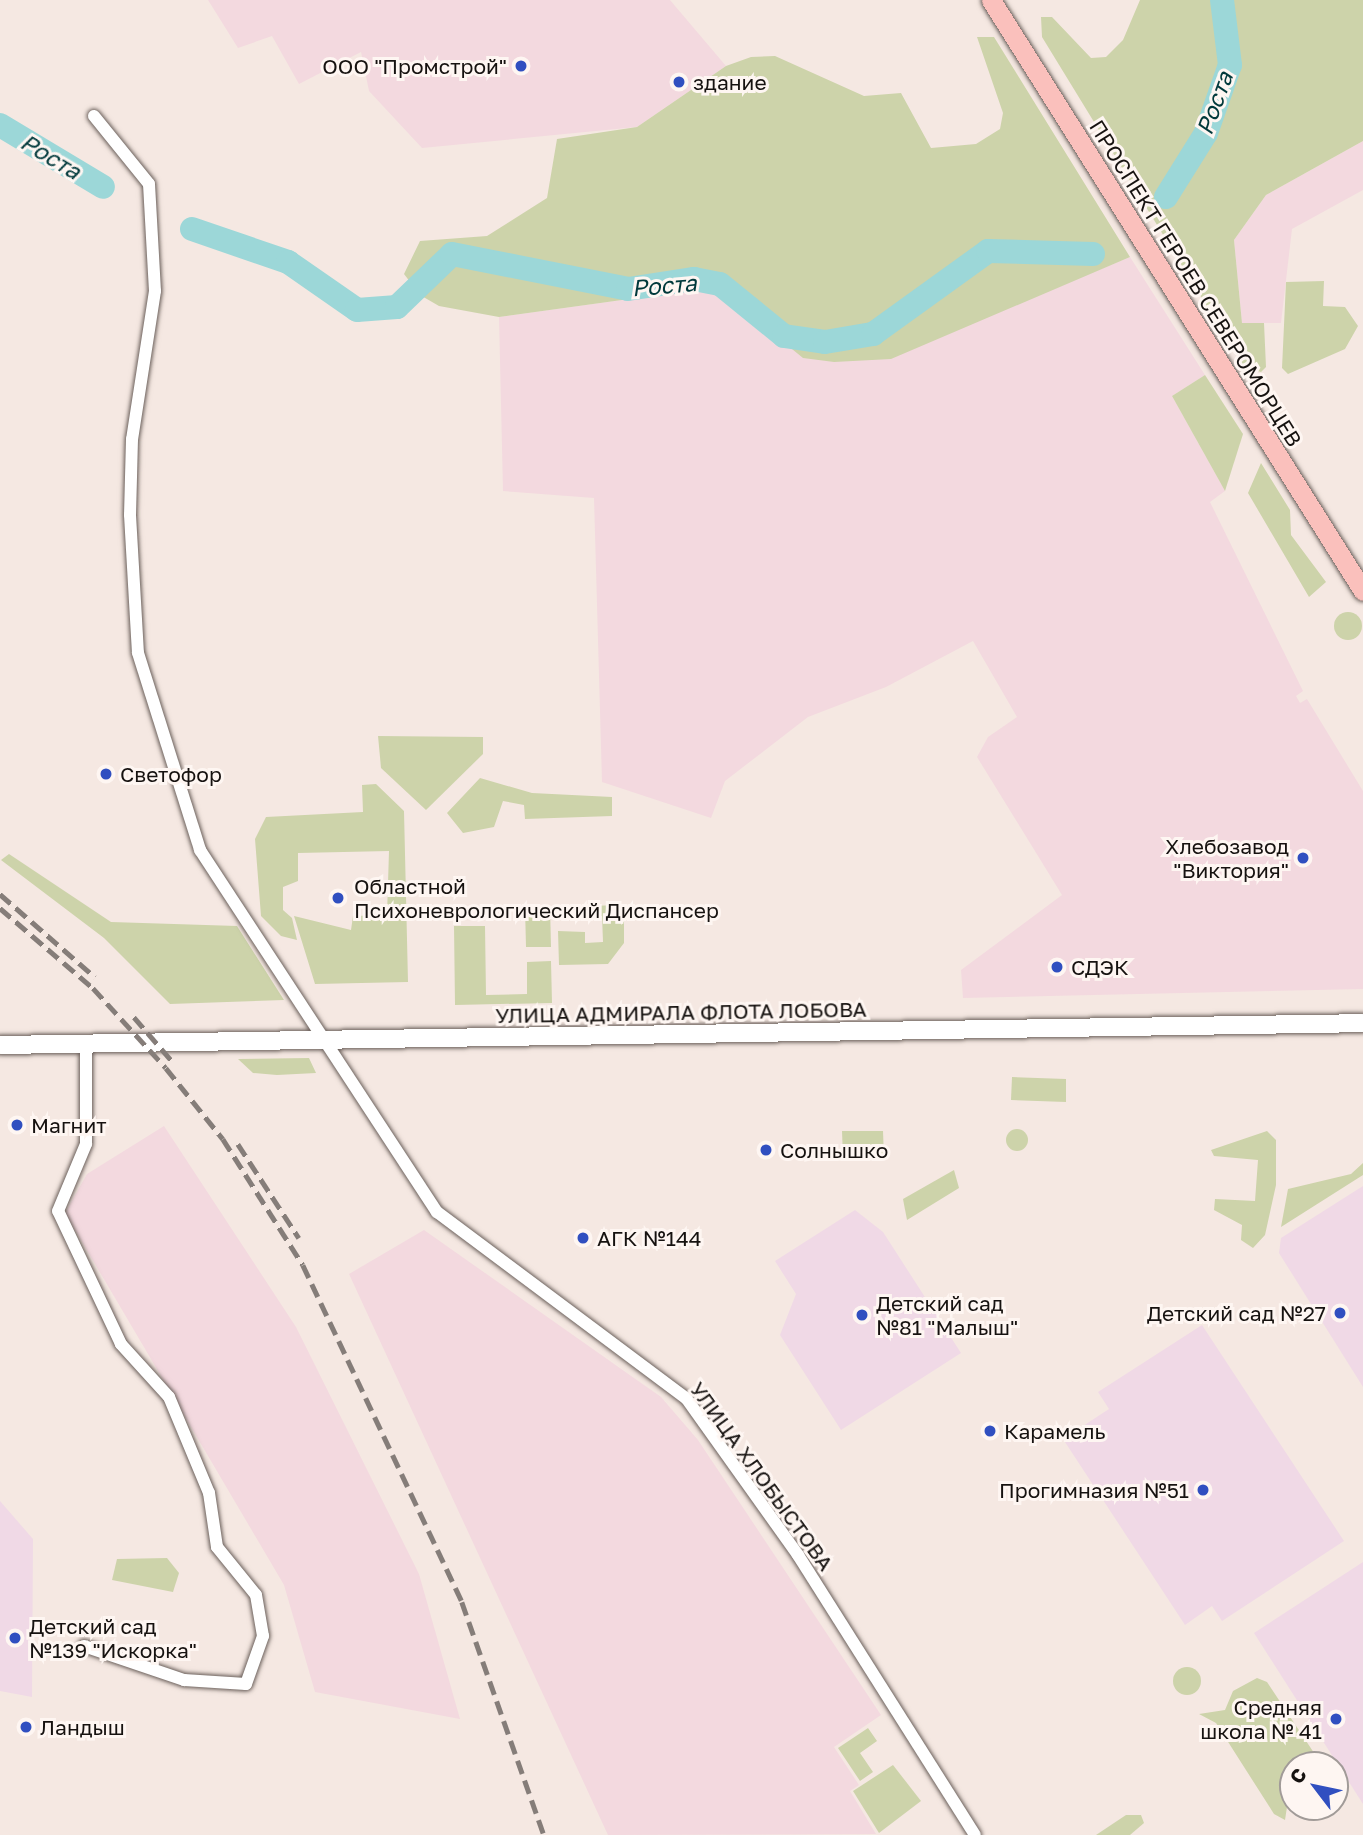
<!DOCTYPE html>
<meta charset="utf-8">
<style>
body{margin:0}
#map{position:relative;width:1363px;height:1835px;overflow:hidden;background:#f5e8e2;font-family:"Golos Text",sans-serif}
div>[style]{position:absolute}
[style*='--x']{left:calc(var(--x)*1px);top:calc(var(--y)*1px);width:calc(var(--w)*1px);rotate:calc(var(--a)*1deg)}
.industrial>*{inset:0;background:#f3d9df}
.education>*{inset:0;background:#f0d9e6}
.green>*{inset:0;background:#cdd3aa}
.round{border-radius:50%}
.river>*{height:24px;margin:-12px;padding:0 12px;transform-origin:12px;border-radius:12px;background:#9cd7d8}
.roads{filter:drop-shadow(0 0 2px #6b605b) drop-shadow(0 0 2px #6b605b)}
.street>*{height:12px;margin:-6px;padding:0 6px;transform-origin:6px;border-radius:6px;background:#fff}
.secondary>*{height:18px;margin:-9px;padding:0 9px;transform-origin:9px;border-radius:9px;background:#fff}
.primary>*{height:19px;margin:-9.5px;padding:0 9.5px;transform-origin:9.5px;border-radius:9.5px;background:#fac0bc}
.rail>*{height:4.5px;margin-top:-2.25px;transform-origin:0;background:repeating-linear-gradient(90deg,#857d79 0 14px,transparent 0 21px)}
.dots>*{width:19px;height:19px;translate:-50% -50%;box-sizing:border-box;border:4px solid #fef6f2;border-radius:50%}
span{translate:-50% -50%;white-space:nowrap;text-align:center;line-height:1.15;-webkit-text-stroke:6px #fef6f2;paint-order:stroke}
.poi-label{font-size:21px;color:#161210}
.right{translate:-100% -50%;text-align:right}
.left{translate:0 -50%;text-align:left}
.street-label{font-size:21px;color:#161210}
.water-label{font-size:23px;color:#00393b;font-style:italic}
.north{position:absolute;left:1279px;top:1751px;width:70px;height:70px;box-sizing:border-box;background:#fef6f2;border:2px solid #a19b98;border-radius:50%;rotate:302deg;font-size:19px;font-weight:700;line-height:28px;text-align:center;color:#161210}
.north::after{content:'';display:block;margin:auto;width:24px;height:32px;background:#304fc0;clip-path:polygon(50% 0,100% 100%,50% 72%,0 100%)}
</style>
<div id="map">
<div class="industrial">
<i style="clip-path:polygon(208px 0,670px 0,726px 66px,637px 127px,422px 148px,369px 91px,361px 52px,299px 84px,272px 36px,238px 48px)"></i>
<i style="clip-path:polygon(1363px 141px,1363px 190px,1292px 229px,1281px 323px,1242px 323px,1234px 240px,1266px 195px)"></i>
<i style="clip-path:polygon(1130px 257px,1205px 375px,1172px 396px,1225px 491px,1210px 502px,1303px 691px,1296px 696px,1300px 703px,1307px 699px,1363px 791px,1363px 989px,963px 998px,961px 970px,1062px 895px,977px 757px,988px 737px,1017px 717px,973px 641px,886px 687px,808px 717px,725px 781px,711px 818px,602px 782px,594px 498px,503px 491px,499px 317px,716px 287px,739px 305px,1086px 275px)"></i>
<i style="clip-path:polygon(164px 1126px,296px 1327px,419px 1574px,460px 1719px,315px 1692px,284px 1585px,65px 1213px,87px 1174px)"></i>
<i style="clip-path:polygon(424px 1230px,661px 1397px,698px 1440px,881px 1715px,834px 1747px,859px 1785px,850px 1791px,876px 1834px,608px 1835px,349px 1274px)"></i>
</div>
<div class="education">
<i style="clip-path:polygon(1363px 1186px,1363px 1387px,1279px 1253px,1281px 1238px)"></i>
<i style="clip-path:polygon(855px 1210px,883px 1232px,961px 1353px,841px 1430px,780px 1335px,796px 1294px,775px 1261px)"></i>
<i style="clip-path:polygon(1202px 1325px,1344px 1541px,1222px 1621px,1212px 1606px,1185px 1625px,1063px 1439px,1109px 1409px,1098px 1392px)"></i>
<i style="clip-path:polygon(0 1501px,33px 1539px,32px 1697px,0 1691px)"></i>
<i style="clip-path:polygon(1363px 1562px,1363px 1804px,1254px 1633px)"></i>
</div>
<div class="green">
<i style="clip-path:polygon(1140px 0,1363px 0,1363px 141px,1266px 195px,1234px 240px,1242px 323px,1264px 323px,1266px 367px,1261px 372px,1244px 367px,1042px 37px,1041px 17px,1052px 17px,1091px 58px,1106px 57px,1123px 40px)"></i>
<i style="clip-path:polygon(977px 37px,994px 37px,1130px 257px,891px 359px,834px 362px,803px 358px,716px 287px,499px 317px,439px 306px,420px 295px,404px 274px,420px 241px,487px 236px,547px 198px,557px 139px,637px 127px,726px 66px,751px 57px,775px 56px,864px 96px,901px 93px,931px 148px,976px 144px,1000px 129px,1003px 113px)"></i>
<i style="clip-path:polygon(1324px 281px,1323px 306px,1345px 307px,1358px 326px,1345px 349px,1288px 374px,1282px 368px,1286px 282px)"></i>
<i style="clip-path:polygon(1205px 375px,1243px 434px,1225px 491px,1172px 396px)"></i>
<i style="clip-path:polygon(1261px 463px,1290px 510px,1291px 535px,1326px 582px,1309px 597px,1248px 493px)"></i>
<i class="round" style="left:1334px;top:612px;width:28px;height:28px"></i>
<i style="clip-path:polygon(378px 736px,483px 737px,483px 754px,426px 810px,381px 768px)"></i>
<i style="clip-path:polygon(480px 778px,532px 793px,612px 797px,612px 816px,525px 819px,524px 805px,503px 801px,494px 827px,463px 833px,447px 813px)"></i>
<i style="clip-path:polygon(376px 784px,404px 811px,408px 982px,315px 984px,294px 916px,351px 930px,353px 916px,387px 915px,389px 851px,298px 853px,298px 881px,283px 887px,283px 910px,292px 918px,297px 940px,281px 936px,261px 916px,255px 839px,266px 817px,363px 812px,362px 785px)"></i>
<i style="clip-path:polygon(9px 854px,111px 922px,237px 926px,284px 1000px,170px 1004px,104px 938px,1px 860px)"></i>
<i style="clip-path:polygon(624px 905px,624px 943px,608px 964px,559px 965px,558px 931px,585px 932px,585px 943px,603px 942px,602px 916px,587px 916px,586px 906px)"></i>
<i style="clip-path:polygon(550px 906px,551px 947px,526px 947px,525px 907px)"></i>
<i style="clip-path:polygon(454px 926px,485px 926px,486px 995px,527px 994px,527px 962px,551px 961px,552px 1003px,455px 1005px)"></i>
<i style="clip-path:polygon(309px 1058px,316px 1073px,277px 1075px,253px 1073px,238px 1059px)"></i>
<i style="clip-path:polygon(1012px 1077px,1066px 1079px,1066px 1102px,1011px 1100px)"></i>
<i class="round" style="left:1006px;top:1129px;width:22px;height:22px"></i>
<i style="clip-path:polygon(842px 1131px,883px 1131px,884px 1158px,843px 1158px)"></i>
<i style="clip-path:polygon(1267px 1131px,1276px 1140px,1276px 1185px,1265px 1235px,1253px 1248px,1241px 1240px,1242px 1225px,1214px 1210px,1215px 1199px,1255px 1201px,1258px 1160px,1214px 1156px,1211px 1150px)"></i>
<i style="clip-path:polygon(1363px 1163px,1363px 1175px,1281px 1227px,1288px 1189px,1351px 1174px)"></i>
<i style="clip-path:polygon(954px 1170px,959px 1188px,907px 1220px,903px 1199px)"></i>
<i style="clip-path:polygon(167px 1558px,179px 1573px,173px 1592px,112px 1580px,117px 1559px)"></i>
<i class="round" style="left:1173px;top:1667px;width:28px;height:28px"></i>
<i style="clip-path:polygon(1257px 1678px,1267px 1682px,1322px 1765px,1293px 1765px,1293px 1807px,1306px 1807px,1298px 1814px,1287px 1807px,1285px 1820px,1274px 1814px,1216px 1723px,1199px 1714px,1225px 1710px,1233px 1691px)"></i>
<i style="clip-path:polygon(868px 1728px,877px 1741px,860px 1753px,873px 1772px,860px 1781px,838px 1748px)"></i>
<i style="clip-path:polygon(893px 1765px,921px 1801px,879px 1833px,853px 1791px)"></i>
<i style="clip-path:polygon(1126px 1815px,1141px 1815px,1144px 1823px,1130px 1835px,1096px 1835px)"></i>
</div>
<div class="river">
<i style="--x:0;--y:125;--w:120;--a:31"></i>
<i style="--x:1166;--y:197;--w:75;--a:-58"></i>
<i style="--x:1206;--y:133;--w:72;--a:-70.6"></i>
<i style="--x:1230;--y:65;--w:65;--a:-97"></i>
<i style="--x:192;--y:229;--w:102;--a:19"></i>
<i style="--x:288;--y:262;--w:84;--a:34.8"></i>
<i style="--x:357;--y:310;--w:40;--a:-4.3"></i>
<i style="--x:397;--y:307;--w:76;--a:-43.9"></i>
<i style="--x:452;--y:254;--w:179;--a:11.2"></i>
<i style="--x:628;--y:289;--w:67;--a:-8.6"></i>
<i style="--x:694;--y:279;--w:26;--a:11"></i>
<i style="--x:720;--y:284;--w:82;--a:39.1"></i>
<i style="--x:784;--y:336;--w:41;--a:8.3"></i>
<i style="--x:825;--y:342;--w:49;--a:-9.5"></i>
<i style="--x:873;--y:334;--w:142;--a:-35.8"></i>
<i style="--x:988;--y:251;--w:105;--a:1.6"></i>
</div>
<div class="roads">
<div class="street">
<i style="--x:94;--y:116;--w:87;--a:51"></i>
<i style="--x:149;--y:184;--w:107;--a:86.8"></i>
<i style="--x:155;--y:291;--w:150;--a:98.8"></i>
<i style="--x:132;--y:439;--w:76;--a:91.5"></i>
<i style="--x:130;--y:515;--w:138;--a:86.7"></i>
<i style="--x:138;--y:653;--w:207;--a:72.5"></i>
<i style="--x:200;--y:850;--w:433;--a:56.8"></i>
<i style="--x:437;--y:1212;--w:311;--a:36.8"></i>
<i style="--x:686;--y:1398;--w:193;--a:54.5"></i>
<i style="--x:798;--y:1555;--w:331;--a:57.7"></i>
<i style="--x:84;--y:1646;--w:106;--a:18.8"></i>
<i style="--x:184;--y:1680;--w:62;--a:3.7"></i>
<i style="--x:246;--y:1684;--w:51;--a:-70.5"></i>
<i style="--x:263;--y:1636;--w:42;--a:-99.7"></i>
<i style="--x:256;--y:1595;--w:62;--a:-129.1"></i>
<i style="--x:217;--y:1547;--w:55;--a:-98.4"></i>
<i style="--x:209;--y:1493;--w:104;--a:-112.6"></i>
<i style="--x:169;--y:1397;--w:72;--a:-132.2"></i>
<i style="--x:121;--y:1344;--w:147;--a:-115.3"></i>
<i style="--x:58;--y:1211;--w:73;--a:-67.3"></i>
<i style="--x:86;--y:1144;--w:100;--a:-90"></i>
</div>
<div class="secondary">
<i style="--x:0;--y:1045;--w:1363;--a:-0.92"></i>
</div>
<div class="primary">
<i style="--x:991;--y:0;--w:698;--a:57.81"></i>
</div>
</div>
<div class="rail">
<i style="--x:0;--y:894;--w:126;--a:41.1"></i>
<i style="--x:0;--y:908;--w:123;--a:40.7"></i>
<i style="--x:93;--y:988;--w:108;--a:47.6"></i>
<i style="--x:166;--y:1068;--w:91;--a:51.2"></i>
<i style="--x:223;--y:1139;--w:149;--a:57.6"></i>
<i style="--x:303;--y:1265;--w:373;--a:64.7"></i>
<i style="--x:462;--y:1602;--w:247;--a:70.6"></i>
<i style="--x:134;--y:1017;--w:60;--a:49.1"></i>
<i style="--x:238;--y:1144;--w:112;--a:57"></i>
</div>
<div class="dots">
<i style="left:521px;top:66px;background:#304fc0"></i>
<i style="left:679px;top:82px;background:#304fc0"></i>
<i style="left:106px;top:774px;background:#304fc0"></i>
<i style="left:1303px;top:858px;background:#304fc0"></i>
<i style="left:338px;top:898px;background:#304fc0"></i>
<i style="left:1057px;top:967px;background:#304fc0"></i>
<i style="left:17px;top:1125px;background:#304fc0"></i>
<i style="left:766px;top:1150px;background:#304fc0"></i>
<i style="left:583px;top:1238px;background:#304fc0"></i>
<i style="left:1340px;top:1313px;background:#304fc0"></i>
<i style="left:862px;top:1315px;background:#304fc0"></i>
<i style="left:990px;top:1431px;background:#304fc0"></i>
<i style="left:1203px;top:1490px;background:#304fc0"></i>
<i style="left:15px;top:1638px;background:#304fc0"></i>
<i style="left:1336px;top:1719px;background:#304fc0"></i>
<i style="left:26px;top:1727px;background:#304fc0"></i>
</div>
<div class="poi-label">
<span class="right" style="left:507px;top:66px">ООО "Промстрой"</span>
<span class="left" style="left:693px;top:82px">здание</span>
<span class="left" style="left:120px;top:774px">Светофор</span>
<span class="right" style="left:1289px;top:858px">Хлебозавод<br>"Виктория"</span>
<span class="left" style="left:354px;top:898px">Областной<br>Психоневрологический Диспансер</span>
<span class="left" style="left:1071px;top:967px">СДЭК</span>
<span class="left" style="left:31px;top:1125px">Магнит</span>
<span class="left" style="left:780px;top:1150px">Солнышко</span>
<span class="left" style="left:597px;top:1238px">АГК №144</span>
<span class="left" style="left:876px;top:1315px">Детский сад<br>№81 "Малыш"</span>
<span class="right" style="left:1326px;top:1313px">Детский сад №27</span>
<span class="left" style="left:1004px;top:1431px">Карамель</span>
<span class="right" style="left:1189px;top:1490px">Прогимназия №51</span>
<span class="left" style="left:29px;top:1638px">Детский сад<br>№139 "Искорка"</span>
<span class="right" style="left:1322px;top:1719px">Средняя<br>школа № 41</span>
<span class="left" style="left:40px;top:1727px">Ландыш</span>
</div>
<div class="street-label">
<span style="left:1196px;top:283px;rotate:58deg">ПРОСПЕКТ ГЕРОЕВ СЕВЕРОМОРЦЕВ</span>
<span style="left:681px;top:1012px;rotate:-1deg">УЛИЦА АДМИРАЛА ФЛОТА ЛОБОВА</span>
<span style="left:762px;top:1476px;rotate:54deg">УЛИЦА ХЛОБЫСТОВА</span>
</div>
<div class="water-label">
<span style="left:1214px;top:103px;rotate:-70deg">Роста</span>
<span style="left:51px;top:156px;rotate:31deg">Роста</span>
<span style="left:664px;top:285px;rotate:-5deg">Роста</span>
</div>
<div class="north">С</div>
</div>
